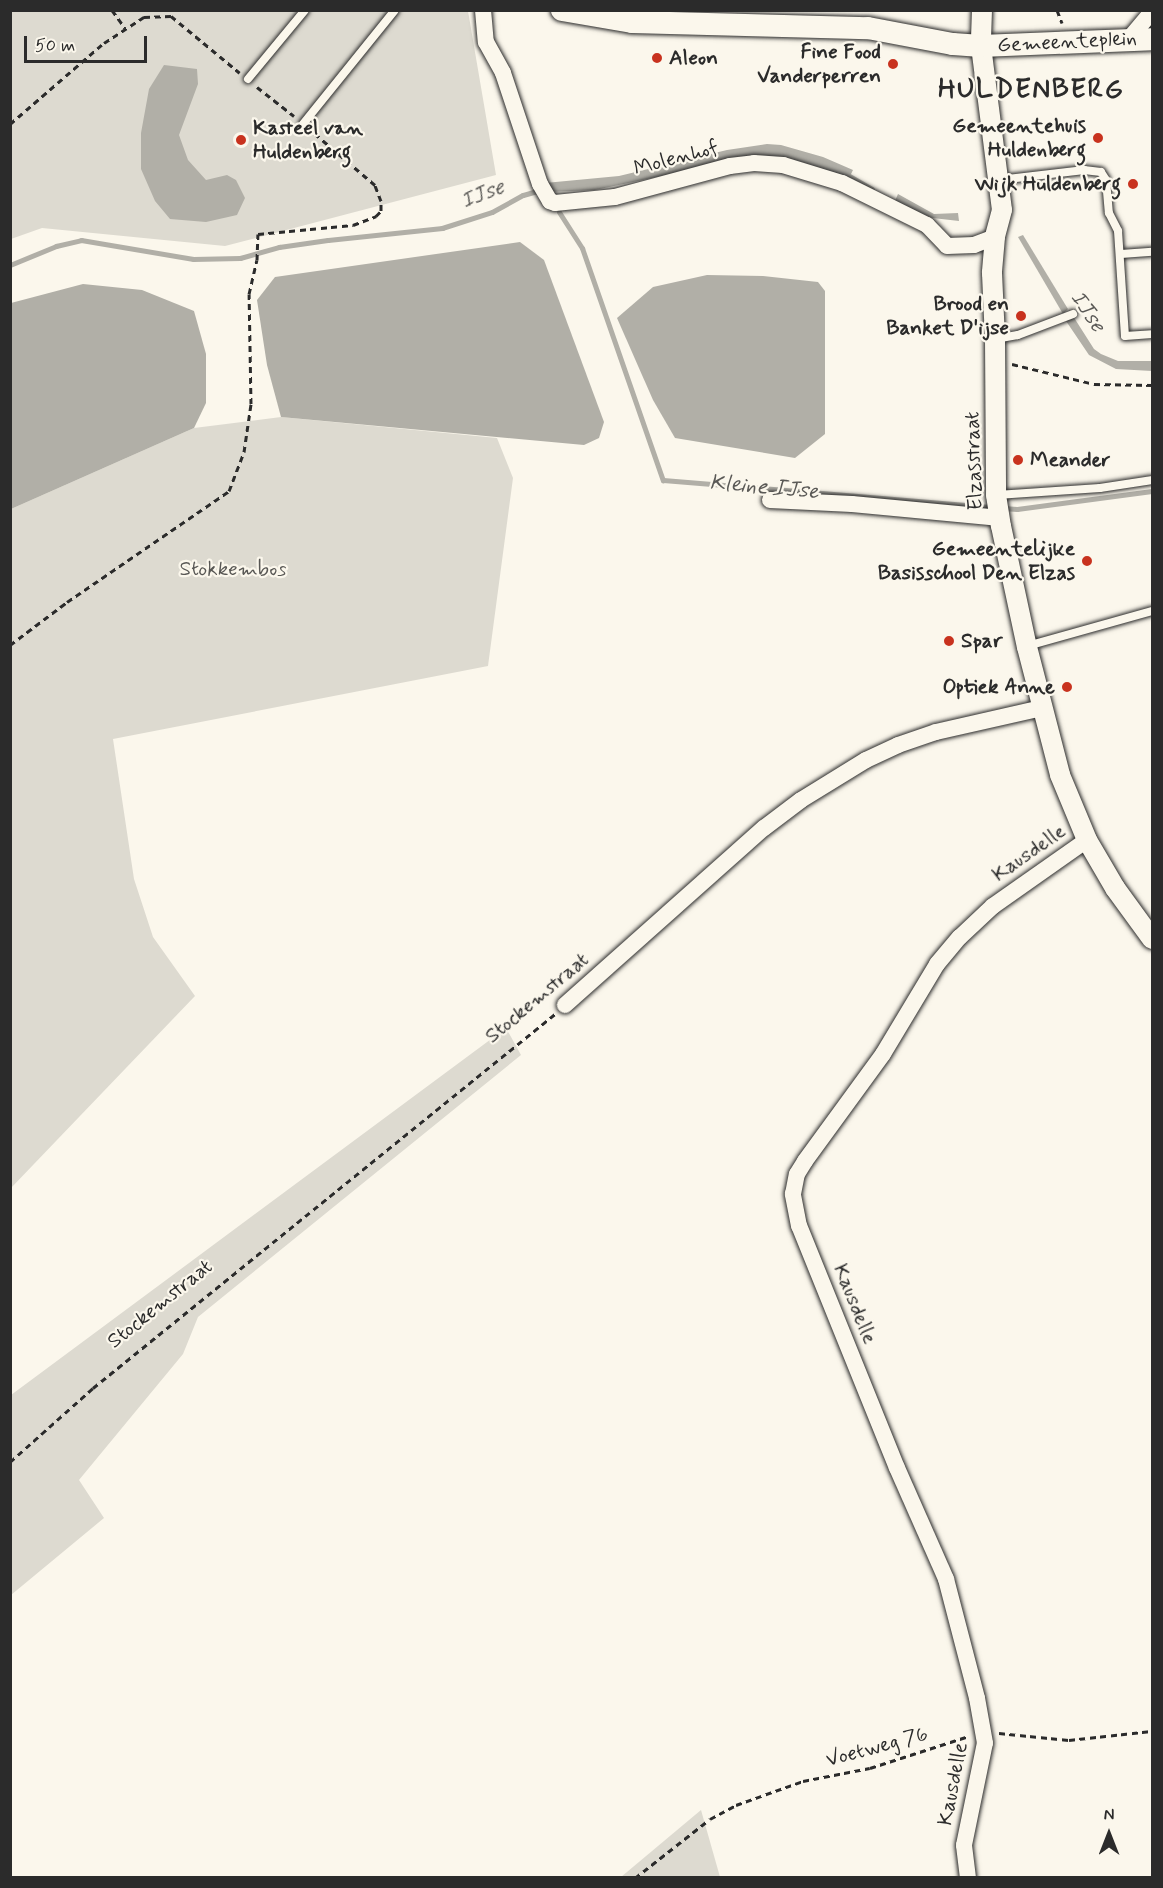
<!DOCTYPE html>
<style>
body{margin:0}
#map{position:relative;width:1163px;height:1888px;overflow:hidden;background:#fbf7ec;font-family:Mynerve,sans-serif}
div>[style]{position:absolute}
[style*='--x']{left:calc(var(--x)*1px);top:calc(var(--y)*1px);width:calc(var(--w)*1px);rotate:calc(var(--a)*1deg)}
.green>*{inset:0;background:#dddad0}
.water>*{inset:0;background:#b1afa7}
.stream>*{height:5px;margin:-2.5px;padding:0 2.5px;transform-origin:2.5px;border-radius:2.5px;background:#b1afa7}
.path>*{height:3px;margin-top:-1.5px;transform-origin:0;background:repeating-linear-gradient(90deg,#2b2b2b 0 6px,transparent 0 10.5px)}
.roads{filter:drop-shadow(0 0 2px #2b2b2b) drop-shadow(0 0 2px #2b2b2b)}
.service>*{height:8px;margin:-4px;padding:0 4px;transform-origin:4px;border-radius:4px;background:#fbf7ec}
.minor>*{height:16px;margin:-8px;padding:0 8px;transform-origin:8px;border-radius:8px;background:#fbf7ec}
.tertiary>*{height:20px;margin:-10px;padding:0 10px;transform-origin:10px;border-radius:10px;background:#fbf7ec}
.secondary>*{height:22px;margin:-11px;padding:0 11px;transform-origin:11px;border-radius:11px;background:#fbf7ec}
.dots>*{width:16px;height:16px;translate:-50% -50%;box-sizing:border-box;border:3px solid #fbf7ec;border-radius:50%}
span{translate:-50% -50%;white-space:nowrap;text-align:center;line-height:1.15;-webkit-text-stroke:4.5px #fbf7ec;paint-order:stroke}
.street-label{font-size:21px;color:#2b2b2b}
.poi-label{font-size:21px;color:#2b2b2b;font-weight:700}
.right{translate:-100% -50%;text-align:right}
.left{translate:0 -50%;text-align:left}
.park-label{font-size:21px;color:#585754}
.water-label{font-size:22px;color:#5a5956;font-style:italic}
.district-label{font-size:27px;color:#2b2b2b;font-weight:700;letter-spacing:1.5px}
.frame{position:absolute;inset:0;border:12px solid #2b2b2b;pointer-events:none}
.north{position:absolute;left:1079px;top:1804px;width:60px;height:60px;-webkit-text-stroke:4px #fbf7ec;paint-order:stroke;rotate:0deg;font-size:16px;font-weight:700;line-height:24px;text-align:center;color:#2b2b2b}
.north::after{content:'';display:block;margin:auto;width:21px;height:27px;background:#2b2b2b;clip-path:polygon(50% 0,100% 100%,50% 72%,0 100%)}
.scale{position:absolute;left:24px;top:36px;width:123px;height:27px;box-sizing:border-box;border:3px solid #2b2b2b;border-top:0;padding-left:8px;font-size:18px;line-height:21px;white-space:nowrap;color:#2b2b2b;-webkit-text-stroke:4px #fbf7ec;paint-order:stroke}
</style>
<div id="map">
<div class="green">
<i style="clip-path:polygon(10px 11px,468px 11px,496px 175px,225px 246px,42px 228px,11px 239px)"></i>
<i style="clip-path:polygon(281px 417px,497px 438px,513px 478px,488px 666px,113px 739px,134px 879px,153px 937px,195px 996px,11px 1188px,11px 509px,194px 428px)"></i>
<i style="clip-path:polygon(506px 1028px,521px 1055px,198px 1317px,183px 1354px,79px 1480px,104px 1518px,11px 1595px,11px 1395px)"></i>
<i style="clip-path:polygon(701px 1810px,720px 1877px,621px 1877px)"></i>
</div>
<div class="water">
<i style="clip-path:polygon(164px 65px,197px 69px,198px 84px,179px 135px,188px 160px,206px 180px,227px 175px,236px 180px,245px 198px,237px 215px,206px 222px,170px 219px,155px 201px,141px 169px,141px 133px,149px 89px)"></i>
<i style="clip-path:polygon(767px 144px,781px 145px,823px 157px,853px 170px,848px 180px,784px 158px,761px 155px,595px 190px,548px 192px,545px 183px,619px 176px,727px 150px)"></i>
<i style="clip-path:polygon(898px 194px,934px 214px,958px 213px,959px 221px,924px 217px,894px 203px)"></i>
<i style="clip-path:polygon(1023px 235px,1068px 309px,1063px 314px,1018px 237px)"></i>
<i style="clip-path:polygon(520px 242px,544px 260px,604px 422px,599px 438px,584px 445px,281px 417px,267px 365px,257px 300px,275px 277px)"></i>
<i style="clip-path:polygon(707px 275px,763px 276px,818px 282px,825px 291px,825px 434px,795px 458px,675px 438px,653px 400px,617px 318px,653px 287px)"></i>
<i style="clip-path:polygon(83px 284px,142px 290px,194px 311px,206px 354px,206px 403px,194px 428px,11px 509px,11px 303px)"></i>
<i style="clip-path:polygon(1073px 316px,1094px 349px,1101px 354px,1118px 361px,1152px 361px,1152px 371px,1116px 369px,1089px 355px,1066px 321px)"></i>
</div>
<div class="stream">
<i style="--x:844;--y:173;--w:32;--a:30"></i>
<i style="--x:559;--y:212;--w:43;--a:57.4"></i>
<i style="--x:582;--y:248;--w:246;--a:70.8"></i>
<i style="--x:663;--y:480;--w:331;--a:4.7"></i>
<i style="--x:10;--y:265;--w:50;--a:-22.4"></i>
<i style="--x:56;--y:246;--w:26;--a:-13"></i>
<i style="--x:81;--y:240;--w:114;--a:9.6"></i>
<i style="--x:193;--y:259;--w:47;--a:-1.2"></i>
<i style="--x:240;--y:258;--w:41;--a:-15.8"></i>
<i style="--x:279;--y:247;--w:49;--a:-8.1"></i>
<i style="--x:328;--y:240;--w:115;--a:-6"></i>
<i style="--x:442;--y:228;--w:52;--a:-17.7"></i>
<i style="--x:492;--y:212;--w:35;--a:-29"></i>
<i style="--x:523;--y:195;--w:19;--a:-16"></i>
<i style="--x:1002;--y:508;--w:15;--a:4"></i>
<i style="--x:1017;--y:509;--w:136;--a:-7.6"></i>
</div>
<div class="path">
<i style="--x:112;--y:10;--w:22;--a:54"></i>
<i style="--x:1057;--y:10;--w:14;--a:69"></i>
<i style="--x:257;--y:87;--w:47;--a:38.1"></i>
<i style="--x:10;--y:124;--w:124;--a:-40.8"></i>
<i style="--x:104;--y:43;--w:48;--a:-33"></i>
<i style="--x:144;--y:17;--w:27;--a:-2"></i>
<i style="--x:171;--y:16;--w:89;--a:39.6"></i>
<i style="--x:1012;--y:364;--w:84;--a:13.7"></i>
<i style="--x:1094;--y:384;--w:58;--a:1"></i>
<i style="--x:10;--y:645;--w:71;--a:-37"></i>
<i style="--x:67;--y:602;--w:196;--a:-34.4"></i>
<i style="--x:229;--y:491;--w:42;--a:-69"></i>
<i style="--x:244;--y:452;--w:49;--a:-81.7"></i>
<i style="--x:251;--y:404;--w:110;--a:-91"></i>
<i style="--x:249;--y:294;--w:35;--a:-77"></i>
<i style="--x:257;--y:260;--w:26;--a:-88"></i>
<i style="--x:258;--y:234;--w:95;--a:-5.4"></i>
<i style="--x:353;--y:225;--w:25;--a:-21"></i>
<i style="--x:376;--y:216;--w:7;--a:-45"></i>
<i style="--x:381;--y:211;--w:10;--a:-90"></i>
<i style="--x:381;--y:201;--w:17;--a:-111"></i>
<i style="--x:375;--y:185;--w:82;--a:-139.5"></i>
<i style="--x:10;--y:1462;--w:111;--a:-41.7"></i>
<i style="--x:93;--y:1388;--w:594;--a:-38.99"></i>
<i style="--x:999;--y:1733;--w:70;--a:5.7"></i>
<i style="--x:1069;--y:1740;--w:83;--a:-6.2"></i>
<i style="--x:635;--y:1878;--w:95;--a:-38.2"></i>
<i style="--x:710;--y:1819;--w:30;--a:-28"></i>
<i style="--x:736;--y:1805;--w:71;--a:-19.7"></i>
<i style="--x:803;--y:1781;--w:68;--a:-11"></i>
<i style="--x:870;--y:1768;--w:104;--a:-17.9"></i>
</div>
<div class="roads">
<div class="service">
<i style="--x:248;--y:79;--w:89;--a:-50.4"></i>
<i style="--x:303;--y:124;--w:146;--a:-51.1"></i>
<i style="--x:999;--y:180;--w:86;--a:-6.7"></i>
<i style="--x:1084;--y:170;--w:17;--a:7"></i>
<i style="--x:1101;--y:172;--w:9;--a:58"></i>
<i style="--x:1106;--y:180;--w:33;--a:85"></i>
<i style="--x:1109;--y:213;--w:20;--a:63"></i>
<i style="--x:1118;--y:231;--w:105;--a:86.2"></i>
<i style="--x:1125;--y:336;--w:27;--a:-4"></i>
<i style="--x:1121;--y:254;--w:31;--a:-4"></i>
<i style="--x:995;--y:339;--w:23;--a:-10"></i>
<i style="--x:1018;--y:335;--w:59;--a:-20.9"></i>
<i style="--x:997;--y:495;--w:103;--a:-3.9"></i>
<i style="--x:1100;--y:488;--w:53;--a:-8.7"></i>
<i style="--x:1027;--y:646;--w:130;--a:-15.6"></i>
</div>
<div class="minor">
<i style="--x:483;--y:10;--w:32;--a:85"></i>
<i style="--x:486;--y:42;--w:35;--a:61"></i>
<i style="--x:503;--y:73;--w:117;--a:71.6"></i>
<i style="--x:540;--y:184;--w:20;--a:60"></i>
<i style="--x:550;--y:201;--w:5;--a:22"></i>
<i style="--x:555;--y:203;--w:60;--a:-5.7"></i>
<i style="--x:615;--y:197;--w:119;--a:-15.1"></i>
<i style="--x:730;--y:166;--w:24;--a:-7"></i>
<i style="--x:754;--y:163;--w:29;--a:4"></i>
<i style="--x:783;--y:165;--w:62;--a:17"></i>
<i style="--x:842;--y:183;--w:95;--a:26.3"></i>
<i style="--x:927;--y:225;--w:29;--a:46"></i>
<i style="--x:947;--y:246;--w:27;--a:-2"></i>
<i style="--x:974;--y:245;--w:22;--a:-21"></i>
<i style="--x:1129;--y:39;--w:35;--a:-50"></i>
<i style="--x:770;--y:500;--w:82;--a:2.8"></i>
<i style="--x:852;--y:504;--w:149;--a:5.4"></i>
<i style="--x:565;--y:1005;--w:266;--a:-41.7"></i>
<i style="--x:764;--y:828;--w:46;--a:-37.1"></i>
<i style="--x:801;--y:800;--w:76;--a:-31.6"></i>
<i style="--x:866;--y:760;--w:35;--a:-25"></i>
<i style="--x:898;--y:745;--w:40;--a:-18.9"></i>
<i style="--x:936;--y:732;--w:109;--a:-12.8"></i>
<i style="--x:968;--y:1878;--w:33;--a:-97"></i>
<i style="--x:964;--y:1845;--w:104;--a:-78.4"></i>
<i style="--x:985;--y:1743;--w:46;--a:-100.1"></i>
<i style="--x:977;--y:1698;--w:123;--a:-104.6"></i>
<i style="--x:946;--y:1579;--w:121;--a:-113.8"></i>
<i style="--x:897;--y:1468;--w:261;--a:-112"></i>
<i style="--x:799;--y:1226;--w:33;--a:-101"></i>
<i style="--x:793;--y:1194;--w:20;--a:-79"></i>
<i style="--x:797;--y:1174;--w:15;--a:-58"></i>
<i style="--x:805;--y:1161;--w:132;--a:-53.9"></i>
<i style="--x:883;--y:1054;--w:105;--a:-59"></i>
<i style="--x:937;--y:964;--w:35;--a:-50"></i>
<i style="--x:960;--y:937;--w:45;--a:-43.2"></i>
<i style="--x:993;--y:906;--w:115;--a:-35.1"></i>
</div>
<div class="tertiary">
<i style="--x:982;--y:10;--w:36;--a:92"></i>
<i style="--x:981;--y:46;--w:165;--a:82.7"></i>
<i style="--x:1002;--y:210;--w:28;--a:105"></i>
<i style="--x:995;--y:237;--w:36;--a:95"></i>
<i style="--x:992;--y:273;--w:66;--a:87.4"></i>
<i style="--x:995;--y:339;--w:156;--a:89.6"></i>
<i style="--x:996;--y:495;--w:31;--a:81"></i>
<i style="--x:1001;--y:526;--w:124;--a:77.9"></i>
<i style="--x:1027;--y:647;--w:132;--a:75.5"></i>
<i style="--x:1060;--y:775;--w:70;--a:67.4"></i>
<i style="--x:1087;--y:840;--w:56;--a:59.7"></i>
<i style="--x:1115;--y:888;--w:63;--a:54"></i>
</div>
<div class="secondary">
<i style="--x:562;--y:10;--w:71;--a:9.7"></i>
<i style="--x:632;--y:22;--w:236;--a:1.5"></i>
<i style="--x:868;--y:28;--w:86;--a:10.7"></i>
<i style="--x:953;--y:44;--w:28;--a:4"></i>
<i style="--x:981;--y:46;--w:171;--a:-2.3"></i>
</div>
</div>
<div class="dots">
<i style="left:657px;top:58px;background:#c8321e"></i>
<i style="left:893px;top:64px;background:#c8321e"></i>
<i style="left:1098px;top:138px;background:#c8321e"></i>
<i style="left:241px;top:140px;background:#c8321e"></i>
<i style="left:1133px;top:184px;background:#c8321e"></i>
<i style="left:1021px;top:316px;background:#c8321e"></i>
<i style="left:1018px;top:460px;background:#c8321e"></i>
<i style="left:1087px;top:561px;background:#c8321e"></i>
<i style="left:949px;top:641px;background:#c8321e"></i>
<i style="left:1067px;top:687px;background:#c8321e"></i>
</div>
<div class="street-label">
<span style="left:1067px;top:42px;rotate:-3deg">Gemeenteplein</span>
<span style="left:676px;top:158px;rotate:-15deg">Molenhof</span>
<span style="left:974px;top:461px;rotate:-92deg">Elzasstraat</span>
<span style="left:1029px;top:853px;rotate:-35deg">Kausdelle</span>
<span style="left:537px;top:998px;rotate:-40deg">Stockemstraat</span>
<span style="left:160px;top:1304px;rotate:-39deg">Stockemstraat</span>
<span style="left:855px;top:1304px;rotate:68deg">Kausdelle</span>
<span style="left:877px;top:1747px;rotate:-15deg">Voetweg 76</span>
<span style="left:953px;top:1784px;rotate:-79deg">Kausdelle</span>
</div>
<div class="poi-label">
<span class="right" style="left:881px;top:64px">Fine Food<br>Vanderperren</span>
<span class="left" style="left:669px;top:58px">Aleon</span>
<span class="right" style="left:1086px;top:138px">Gemeentehuis<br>Huldenberg</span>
<span class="left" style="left:253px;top:140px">Kasteel van<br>Huldenberg</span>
<span class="right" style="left:1121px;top:184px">Wijk Huldenberg</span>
<span class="right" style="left:1009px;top:316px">Brood en<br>Banket D'ijse</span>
<span class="left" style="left:1030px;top:460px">Meander</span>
<span class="right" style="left:1075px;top:561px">Gemeentelijke<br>Basisschool Den Elzas</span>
<span class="left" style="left:961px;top:641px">Spar</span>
<span class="right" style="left:1055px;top:687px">Optiek Anne</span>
</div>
<div class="park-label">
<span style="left:233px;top:569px">Stokkembos</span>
</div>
<div class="water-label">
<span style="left:483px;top:195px;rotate:-21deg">IJse</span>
<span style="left:1087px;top:312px;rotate:56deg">IJse</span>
<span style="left:764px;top:488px;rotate:5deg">Kleine IJse</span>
</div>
<div class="district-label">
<span style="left:1031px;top:90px">HULDENBERG</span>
</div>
<div class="frame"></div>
<div class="north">N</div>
<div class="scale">50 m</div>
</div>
